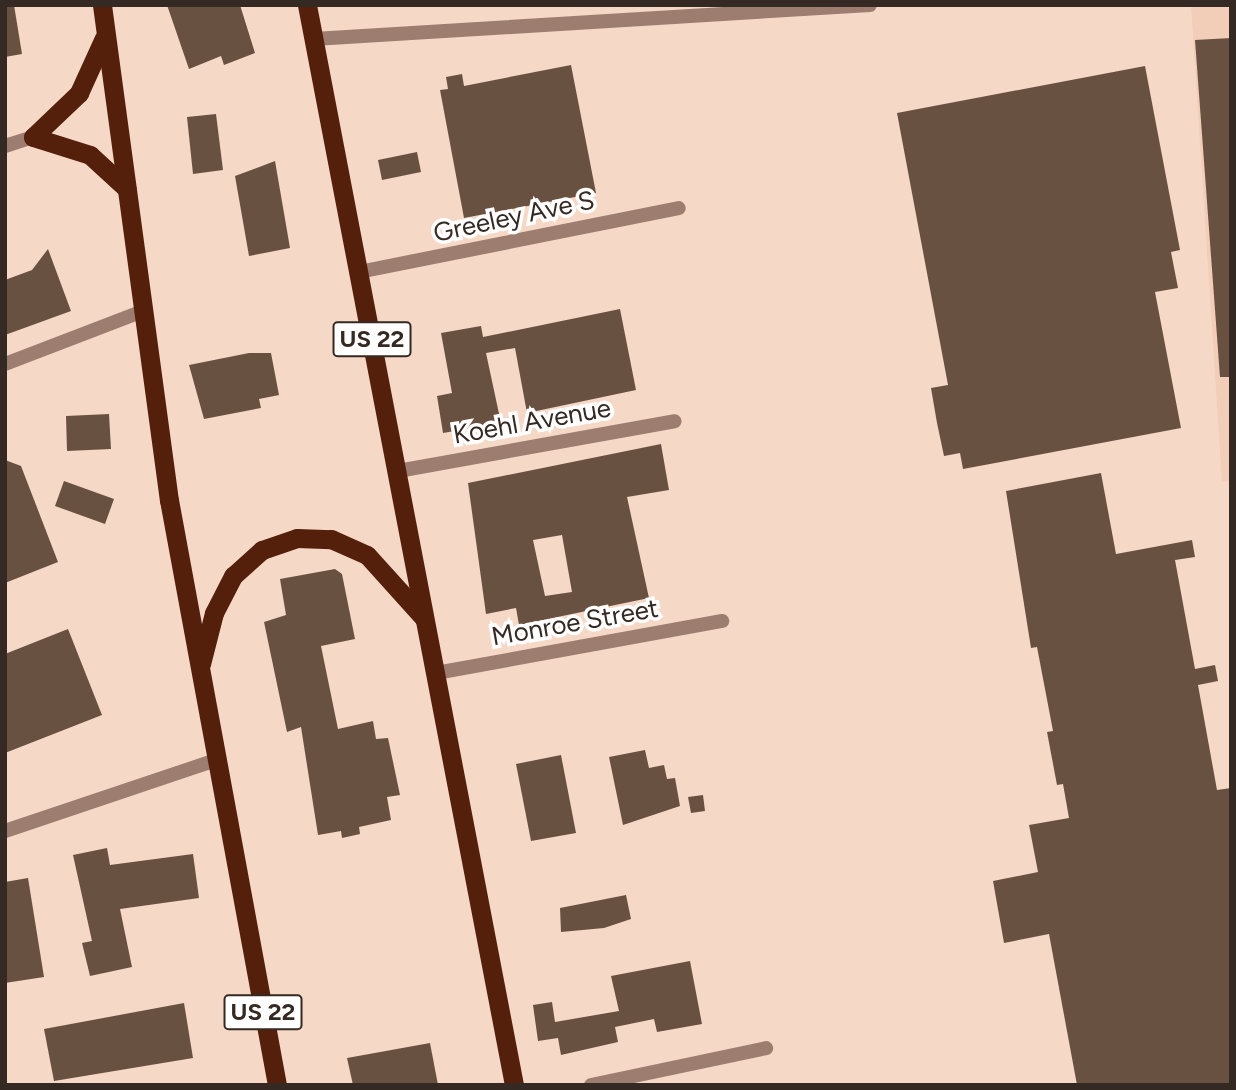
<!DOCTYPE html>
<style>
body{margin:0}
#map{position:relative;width:1236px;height:1090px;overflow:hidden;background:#f6d8c7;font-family:Figtree,sans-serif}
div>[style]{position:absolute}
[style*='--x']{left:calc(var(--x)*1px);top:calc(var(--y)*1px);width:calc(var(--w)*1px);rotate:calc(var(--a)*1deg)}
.built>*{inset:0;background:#f2cdb8}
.building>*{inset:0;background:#695142}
.minor>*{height:14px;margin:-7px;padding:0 7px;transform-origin:7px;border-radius:7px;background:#9e7d71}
.tertiary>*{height:14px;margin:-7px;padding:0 7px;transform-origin:7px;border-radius:7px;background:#9e7d71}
.trunk>*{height:19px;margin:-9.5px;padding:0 9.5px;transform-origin:9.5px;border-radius:9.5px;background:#54200c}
span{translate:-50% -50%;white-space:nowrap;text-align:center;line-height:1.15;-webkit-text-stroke:7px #fff;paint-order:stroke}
.shield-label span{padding:2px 5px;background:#fff;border:2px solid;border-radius:5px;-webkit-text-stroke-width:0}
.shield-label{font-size:24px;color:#352a23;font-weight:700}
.street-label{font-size:26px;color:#352a23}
.frame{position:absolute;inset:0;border:7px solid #352a23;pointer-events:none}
</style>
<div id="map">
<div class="built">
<i style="clip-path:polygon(1191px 5px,1231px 5px,1231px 481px,1222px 482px)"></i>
</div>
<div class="building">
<i style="clip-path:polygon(5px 5px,14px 5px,22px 54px,5px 57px)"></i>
<i style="clip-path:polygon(167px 5px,240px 5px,255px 53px,224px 65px,221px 56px,189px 69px)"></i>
<i style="clip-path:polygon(1231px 38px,1231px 377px,1220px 377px,1195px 40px)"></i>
<i style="clip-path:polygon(571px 65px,596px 193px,464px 218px,440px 90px,448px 89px,446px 77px,462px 74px,464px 86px)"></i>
<i style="clip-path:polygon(1145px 66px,1180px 250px,1171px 252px,1178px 288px,1155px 292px,1181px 428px,963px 469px,960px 453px,944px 456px,937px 423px,931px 388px,948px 385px,897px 113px)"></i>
<i style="clip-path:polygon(216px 114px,223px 170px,193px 174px,187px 117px)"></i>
<i style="clip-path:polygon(417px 152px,421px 172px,382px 180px,378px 160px)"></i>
<i style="clip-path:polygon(275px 161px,290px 248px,249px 256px,235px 176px)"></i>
<i style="clip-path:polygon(48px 249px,71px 311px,5px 335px,5px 280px,32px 270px)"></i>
<i style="clip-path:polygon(620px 309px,636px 390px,527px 413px,515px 348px,486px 353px,501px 423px,443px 433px,437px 396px,452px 393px,441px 333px,481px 326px,483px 337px)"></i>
<i style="clip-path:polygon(249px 353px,271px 353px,279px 395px,259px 399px,261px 408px,204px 419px,189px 365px)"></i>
<i style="clip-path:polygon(109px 414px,111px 449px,67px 451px,66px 416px)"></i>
<i style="clip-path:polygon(evenodd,661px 444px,669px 490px,627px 497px,649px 598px,519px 625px,516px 608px,486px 614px,468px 483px,661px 444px,562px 535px,572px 592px,545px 596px,533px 540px,562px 535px)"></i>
<i style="clip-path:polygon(5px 460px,21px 466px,58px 562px,5px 583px)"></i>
<i style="clip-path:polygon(1101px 473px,1116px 554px,1192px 540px,1195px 557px,1175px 560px,1195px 669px,1215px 665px,1218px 681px,1198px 685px,1217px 790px,1231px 788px,1231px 1085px,1077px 1085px,1049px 934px,1004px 943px,993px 881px,1038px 872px,1029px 825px,1069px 818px,1063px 784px,1057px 785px,1047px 732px,1053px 731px,1037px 647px,1031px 648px,1006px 491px)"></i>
<i style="clip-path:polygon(64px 481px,114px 499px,105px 524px,55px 506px)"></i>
<i style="clip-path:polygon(335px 569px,342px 574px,355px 639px,321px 646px,338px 729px,373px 721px,376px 739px,388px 738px,400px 795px,387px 797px,391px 820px,359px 827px,360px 834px,342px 838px,341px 831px,318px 835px,301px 727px,287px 732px,264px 622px,286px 615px,280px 579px)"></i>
<i style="clip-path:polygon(68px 629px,102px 715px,5px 753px,5px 654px)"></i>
<i style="clip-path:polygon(645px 750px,649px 768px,664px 765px,667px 779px,675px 778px,680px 806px,623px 825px,609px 757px)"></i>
<i style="clip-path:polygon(561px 755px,576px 833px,531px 841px,516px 764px)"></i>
<i style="clip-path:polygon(703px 795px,705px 811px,691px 813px,688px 797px)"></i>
<i style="clip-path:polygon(107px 848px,110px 865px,193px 854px,199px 898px,120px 909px,132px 967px,90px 976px,82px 943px,92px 941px,73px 855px)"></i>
<i style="clip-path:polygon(28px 878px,44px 977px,5px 983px,5px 882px)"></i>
<i style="clip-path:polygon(626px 895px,631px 919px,604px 928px,561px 932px,560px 908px)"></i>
<i style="clip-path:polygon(690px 961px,702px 1024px,657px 1032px,654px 1019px,615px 1027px,618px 1042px,561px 1055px,558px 1038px,538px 1041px,533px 1005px,552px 1002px,555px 1022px,619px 1011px,611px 976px)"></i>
<i style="clip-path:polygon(184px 1003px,193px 1058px,54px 1081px,44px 1029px)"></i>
<i style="clip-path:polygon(430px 1043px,438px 1085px,353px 1085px,347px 1058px)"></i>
</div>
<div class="minor">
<i style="--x:314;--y:39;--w:557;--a:-3.5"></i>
<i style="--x:359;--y:272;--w:326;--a:-11.3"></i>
<i style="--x:5;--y:364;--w:148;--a:-21"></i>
<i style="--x:398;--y:471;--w:281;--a:-10.2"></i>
<i style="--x:436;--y:673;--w:291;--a:-10.3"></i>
<i style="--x:5;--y:831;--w:223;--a:-18.6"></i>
<i style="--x:591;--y:1085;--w:179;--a:-11.9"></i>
</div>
<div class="tertiary">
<i style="--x:5;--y:146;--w:29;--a:-18"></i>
</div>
<div class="trunk">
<i style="--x:102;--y:5;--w:500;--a:82.3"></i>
<i style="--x:169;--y:500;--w:595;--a:79.54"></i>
<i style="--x:307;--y:5;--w:1100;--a:79.15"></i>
<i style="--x:33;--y:137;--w:64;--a:-43.7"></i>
<i style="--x:79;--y:93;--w:60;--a:-65.6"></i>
<i style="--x:33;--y:137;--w:60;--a:17.5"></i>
<i style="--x:90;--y:155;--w:50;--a:42.6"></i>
<i style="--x:201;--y:664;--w:53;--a:-75.7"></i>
<i style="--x:214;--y:613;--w:42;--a:-62.8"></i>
<i style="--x:233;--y:576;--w:39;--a:-42"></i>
<i style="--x:262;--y:550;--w:37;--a:-19"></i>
<i style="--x:297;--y:538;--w:34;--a:2"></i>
<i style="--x:331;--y:539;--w:39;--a:24"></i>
<i style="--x:367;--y:555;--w:85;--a:47.9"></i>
</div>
<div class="shield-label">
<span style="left:372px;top:339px">US 22</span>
<span style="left:263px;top:1012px">US 22</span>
</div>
<div class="street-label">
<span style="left:514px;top:217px;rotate:-12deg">Greeley Ave S</span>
<span style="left:532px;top:422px;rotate:-10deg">Koehl Avenue</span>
<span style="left:575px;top:623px;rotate:-10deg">Monroe Street</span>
</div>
<div class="frame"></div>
</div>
